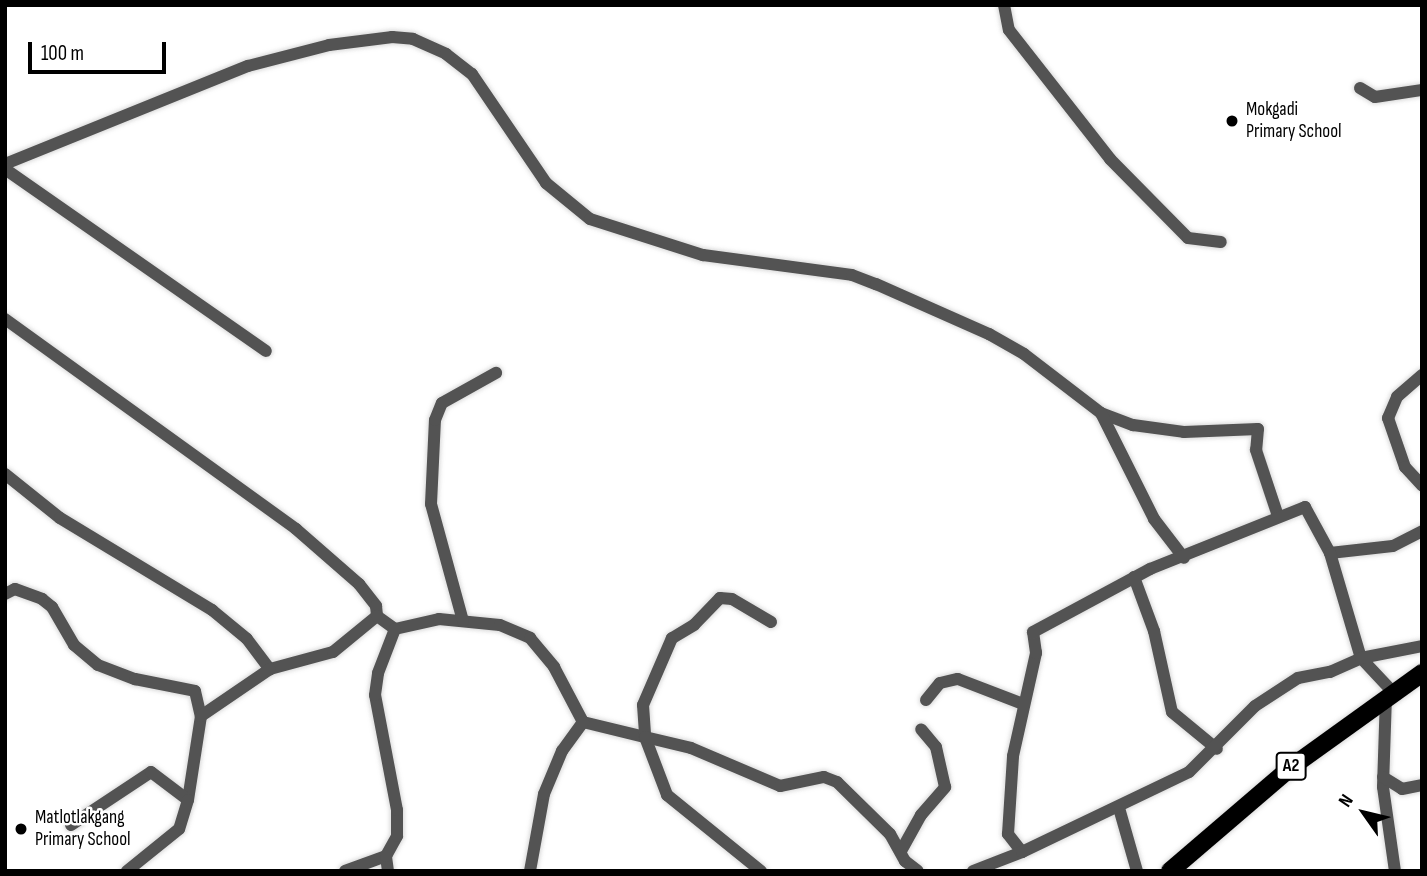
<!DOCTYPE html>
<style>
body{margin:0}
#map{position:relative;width:1427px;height:876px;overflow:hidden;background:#fff;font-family:"Sofia Sans Condensed",sans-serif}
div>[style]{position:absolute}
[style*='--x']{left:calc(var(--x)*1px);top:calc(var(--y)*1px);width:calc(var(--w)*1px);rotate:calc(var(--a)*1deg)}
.roads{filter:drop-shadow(0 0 2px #dbdbdb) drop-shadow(0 0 2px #dbdbdb)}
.minor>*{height:12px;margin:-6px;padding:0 6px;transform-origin:6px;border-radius:6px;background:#535353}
.highway>*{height:18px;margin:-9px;padding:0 9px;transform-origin:9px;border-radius:9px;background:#000}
.dots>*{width:19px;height:19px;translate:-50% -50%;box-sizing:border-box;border:4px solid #fff;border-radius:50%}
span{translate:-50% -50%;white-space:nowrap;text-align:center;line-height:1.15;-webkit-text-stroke:5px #fff;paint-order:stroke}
.shield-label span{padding:2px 5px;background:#fff;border:2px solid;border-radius:5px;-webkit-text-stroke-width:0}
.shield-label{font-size:18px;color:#000;font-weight:700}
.poi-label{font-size:19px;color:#000}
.left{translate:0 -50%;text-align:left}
.frame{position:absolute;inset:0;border:7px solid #000;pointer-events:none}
.north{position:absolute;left:1329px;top:778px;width:70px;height:70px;-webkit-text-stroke:5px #fff;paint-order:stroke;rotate:304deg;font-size:19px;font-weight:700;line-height:28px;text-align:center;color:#000}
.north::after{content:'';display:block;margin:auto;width:24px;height:32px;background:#000;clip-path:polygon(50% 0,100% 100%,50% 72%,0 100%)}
.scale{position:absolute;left:28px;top:42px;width:138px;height:32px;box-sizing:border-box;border:4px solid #000;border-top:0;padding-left:9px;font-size:21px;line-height:24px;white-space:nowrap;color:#000;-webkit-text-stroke:5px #fff;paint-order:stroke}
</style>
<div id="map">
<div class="roads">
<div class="minor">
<i style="--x:1004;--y:5;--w:25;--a:79"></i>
<i style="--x:1009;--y:30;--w:164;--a:51.9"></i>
<i style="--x:1110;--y:159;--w:111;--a:45.4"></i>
<i style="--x:1188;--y:238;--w:33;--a:7"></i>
<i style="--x:1360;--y:88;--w:17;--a:31"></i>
<i style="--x:1375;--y:97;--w:48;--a:-8.5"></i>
<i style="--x:5;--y:164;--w:262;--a:-22"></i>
<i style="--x:248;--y:66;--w:84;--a:-14.5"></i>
<i style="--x:329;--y:45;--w:64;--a:-7.2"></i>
<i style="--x:392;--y:37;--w:21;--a:5"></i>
<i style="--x:413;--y:39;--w:36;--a:24"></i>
<i style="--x:446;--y:54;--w:33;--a:38"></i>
<i style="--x:472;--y:74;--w:132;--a:55.8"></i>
<i style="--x:546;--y:183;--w:57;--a:39.3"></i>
<i style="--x:590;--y:219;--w:119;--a:17.7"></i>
<i style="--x:703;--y:255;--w:150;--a:7.6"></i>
<i style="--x:852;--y:275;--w:26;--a:21"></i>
<i style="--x:876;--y:284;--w:124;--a:23.9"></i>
<i style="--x:989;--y:334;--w:40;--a:29.7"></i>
<i style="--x:1024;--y:354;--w:97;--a:37.5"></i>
<i style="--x:1101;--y:413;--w:34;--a:21"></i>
<i style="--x:1133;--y:425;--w:51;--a:7.8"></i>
<i style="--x:1184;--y:432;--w:74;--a:-2.3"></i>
<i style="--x:1258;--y:429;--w:21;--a:95"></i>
<i style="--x:1256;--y:450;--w:70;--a:71.6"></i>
<i style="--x:5;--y:169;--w:318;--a:34.9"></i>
<i style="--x:5;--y:319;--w:359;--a:35.8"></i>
<i style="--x:296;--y:529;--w:84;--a:41.1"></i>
<i style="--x:359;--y:584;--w:28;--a:52"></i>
<i style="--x:376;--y:606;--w:10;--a:84"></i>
<i style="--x:1422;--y:375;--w:33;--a:139"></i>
<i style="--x:1397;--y:397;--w:23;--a:113"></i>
<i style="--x:1388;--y:418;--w:52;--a:70.9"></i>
<i style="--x:1405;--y:467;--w:25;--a:47"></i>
<i style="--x:1101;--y:413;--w:119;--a:63.4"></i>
<i style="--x:1154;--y:519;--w:49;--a:52.4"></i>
<i style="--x:5;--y:474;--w:70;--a:38.7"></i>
<i style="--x:60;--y:518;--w:178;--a:31.2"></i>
<i style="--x:212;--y:610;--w:45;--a:39.6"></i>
<i style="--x:247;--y:639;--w:38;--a:53"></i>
<i style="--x:270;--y:669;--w:65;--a:-15.1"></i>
<i style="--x:333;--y:652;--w:57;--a:-39.3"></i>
<i style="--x:1330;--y:553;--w:63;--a:-6.3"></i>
<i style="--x:1393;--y:546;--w:33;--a:-27"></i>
<i style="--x:1134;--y:577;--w:58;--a:69.7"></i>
<i style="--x:1154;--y:631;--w:83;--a:77.5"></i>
<i style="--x:1172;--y:712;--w:58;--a:39.4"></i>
<i style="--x:5;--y:594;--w:11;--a:-27"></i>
<i style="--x:15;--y:589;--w:29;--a:20"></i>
<i style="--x:42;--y:599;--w:13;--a:39"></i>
<i style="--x:52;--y:607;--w:44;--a:59.9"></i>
<i style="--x:74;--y:645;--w:31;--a:40"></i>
<i style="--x:98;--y:665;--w:40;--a:21"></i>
<i style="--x:135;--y:679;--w:61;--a:11.3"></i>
<i style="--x:195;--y:691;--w:26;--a:77"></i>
<i style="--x:201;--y:716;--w:85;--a:98.8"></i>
<i style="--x:377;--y:616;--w:22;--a:36"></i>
<i style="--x:395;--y:629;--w:45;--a:-12.8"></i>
<i style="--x:439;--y:619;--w:61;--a:5.6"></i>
<i style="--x:500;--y:625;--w:33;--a:23"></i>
<i style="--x:530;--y:638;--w:38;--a:50"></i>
<i style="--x:554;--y:667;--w:62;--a:62.2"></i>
<i style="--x:583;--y:722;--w:64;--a:13.6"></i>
<i style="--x:645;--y:737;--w:62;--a:69.2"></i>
<i style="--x:667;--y:795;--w:121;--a:39"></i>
<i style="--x:463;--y:621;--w:121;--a:-105.3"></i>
<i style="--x:431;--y:504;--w:84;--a:-87.3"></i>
<i style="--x:435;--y:420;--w:18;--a:-68"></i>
<i style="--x:442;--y:403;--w:62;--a:-29.1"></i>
<i style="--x:771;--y:622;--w:45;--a:-149.5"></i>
<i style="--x:732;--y:599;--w:12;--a:-175"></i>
<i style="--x:720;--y:598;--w:37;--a:134"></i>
<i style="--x:694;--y:625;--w:26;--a:149"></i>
<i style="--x:672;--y:638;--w:73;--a:113.4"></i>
<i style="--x:643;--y:705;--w:32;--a:86"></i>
<i style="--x:645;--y:737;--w:47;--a:13.4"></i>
<i style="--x:691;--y:748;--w:97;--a:23.1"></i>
<i style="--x:780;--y:786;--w:45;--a:-11.6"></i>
<i style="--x:824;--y:777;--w:14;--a:21"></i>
<i style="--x:837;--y:782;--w:74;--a:44.5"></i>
<i style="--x:890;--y:834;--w:31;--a:61"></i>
<i style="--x:905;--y:861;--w:16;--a:38"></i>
<i style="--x:1386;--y:696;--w:91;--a:91.9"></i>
<i style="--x:1383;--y:787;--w:85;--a:81.9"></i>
<i style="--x:926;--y:700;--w:22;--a:-51"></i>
<i style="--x:940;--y:683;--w:18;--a:-13"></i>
<i style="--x:958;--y:679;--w:70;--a:21"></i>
<i style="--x:201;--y:716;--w:83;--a:-34.3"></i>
<i style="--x:1383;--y:777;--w:22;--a:32"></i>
<i style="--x:1402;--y:789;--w:20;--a:-11"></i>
<i style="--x:1119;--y:808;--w:66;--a:74.1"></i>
<i style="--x:71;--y:825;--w:96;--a:-33.5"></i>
<i style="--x:151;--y:772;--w:46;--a:37.1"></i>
<i style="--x:188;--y:800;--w:30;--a:107"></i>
<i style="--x:179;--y:829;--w:67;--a:141.1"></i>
<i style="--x:901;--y:851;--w:41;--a:-60.9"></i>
<i style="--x:921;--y:815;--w:37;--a:-49"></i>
<i style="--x:945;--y:787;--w:41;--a:-102.7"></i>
<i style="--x:936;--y:747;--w:23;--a:-130"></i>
<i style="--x:1022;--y:852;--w:23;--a:-128"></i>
<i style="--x:1008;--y:834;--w:78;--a:-86.3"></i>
<i style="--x:1013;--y:756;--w:106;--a:-77.4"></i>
<i style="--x:1036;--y:653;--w:21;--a:-98"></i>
<i style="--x:1033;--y:632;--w:133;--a:-28.3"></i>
<i style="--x:1150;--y:569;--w:167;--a:-21.8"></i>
<i style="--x:1305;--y:507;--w:52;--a:61.5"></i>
<i style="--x:1330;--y:553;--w:109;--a:73.6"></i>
<i style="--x:1361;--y:658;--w:45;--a:46.8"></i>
<i style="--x:345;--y:871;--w:44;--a:-20.1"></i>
<i style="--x:388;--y:871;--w:15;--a:-98"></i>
<i style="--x:386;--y:856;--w:23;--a:-61"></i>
<i style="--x:397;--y:836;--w:26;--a:-90"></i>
<i style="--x:397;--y:810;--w:117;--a:-100.8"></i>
<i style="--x:375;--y:695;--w:22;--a:-82"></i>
<i style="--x:378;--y:673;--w:47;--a:-68.9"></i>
<i style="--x:530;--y:871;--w:78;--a:-79.7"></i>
<i style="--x:544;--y:794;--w:47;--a:-67.3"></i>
<i style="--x:562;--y:751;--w:36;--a:-54"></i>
<i style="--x:973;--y:871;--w:53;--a:-21.2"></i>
<i style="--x:1022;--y:852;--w:185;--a:-25.6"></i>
<i style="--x:1189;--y:772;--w:93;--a:-45"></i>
<i style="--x:1255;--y:706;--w:51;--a:-33.1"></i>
<i style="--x:1298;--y:678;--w:33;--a:-11"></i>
<i style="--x:1330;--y:672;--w:34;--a:-24"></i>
<i style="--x:1361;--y:658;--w:62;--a:-11.1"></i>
</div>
<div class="highway">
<i style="--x:1170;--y:871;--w:158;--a:-40.6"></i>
<i style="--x:1290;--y:768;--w:163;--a:-35.7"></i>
</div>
</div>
<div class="dots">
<i style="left:1232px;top:121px;background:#000"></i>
<i style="left:21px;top:829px;background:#000"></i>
</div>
<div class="shield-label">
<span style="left:1291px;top:766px">A2</span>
</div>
<div class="poi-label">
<span class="left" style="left:1246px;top:121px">Mokgadi<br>Primary School</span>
<span class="left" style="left:35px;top:829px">Matlotlakgang<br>Primary School</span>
</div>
<div class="frame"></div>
<div class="north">N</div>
<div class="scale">100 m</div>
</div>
